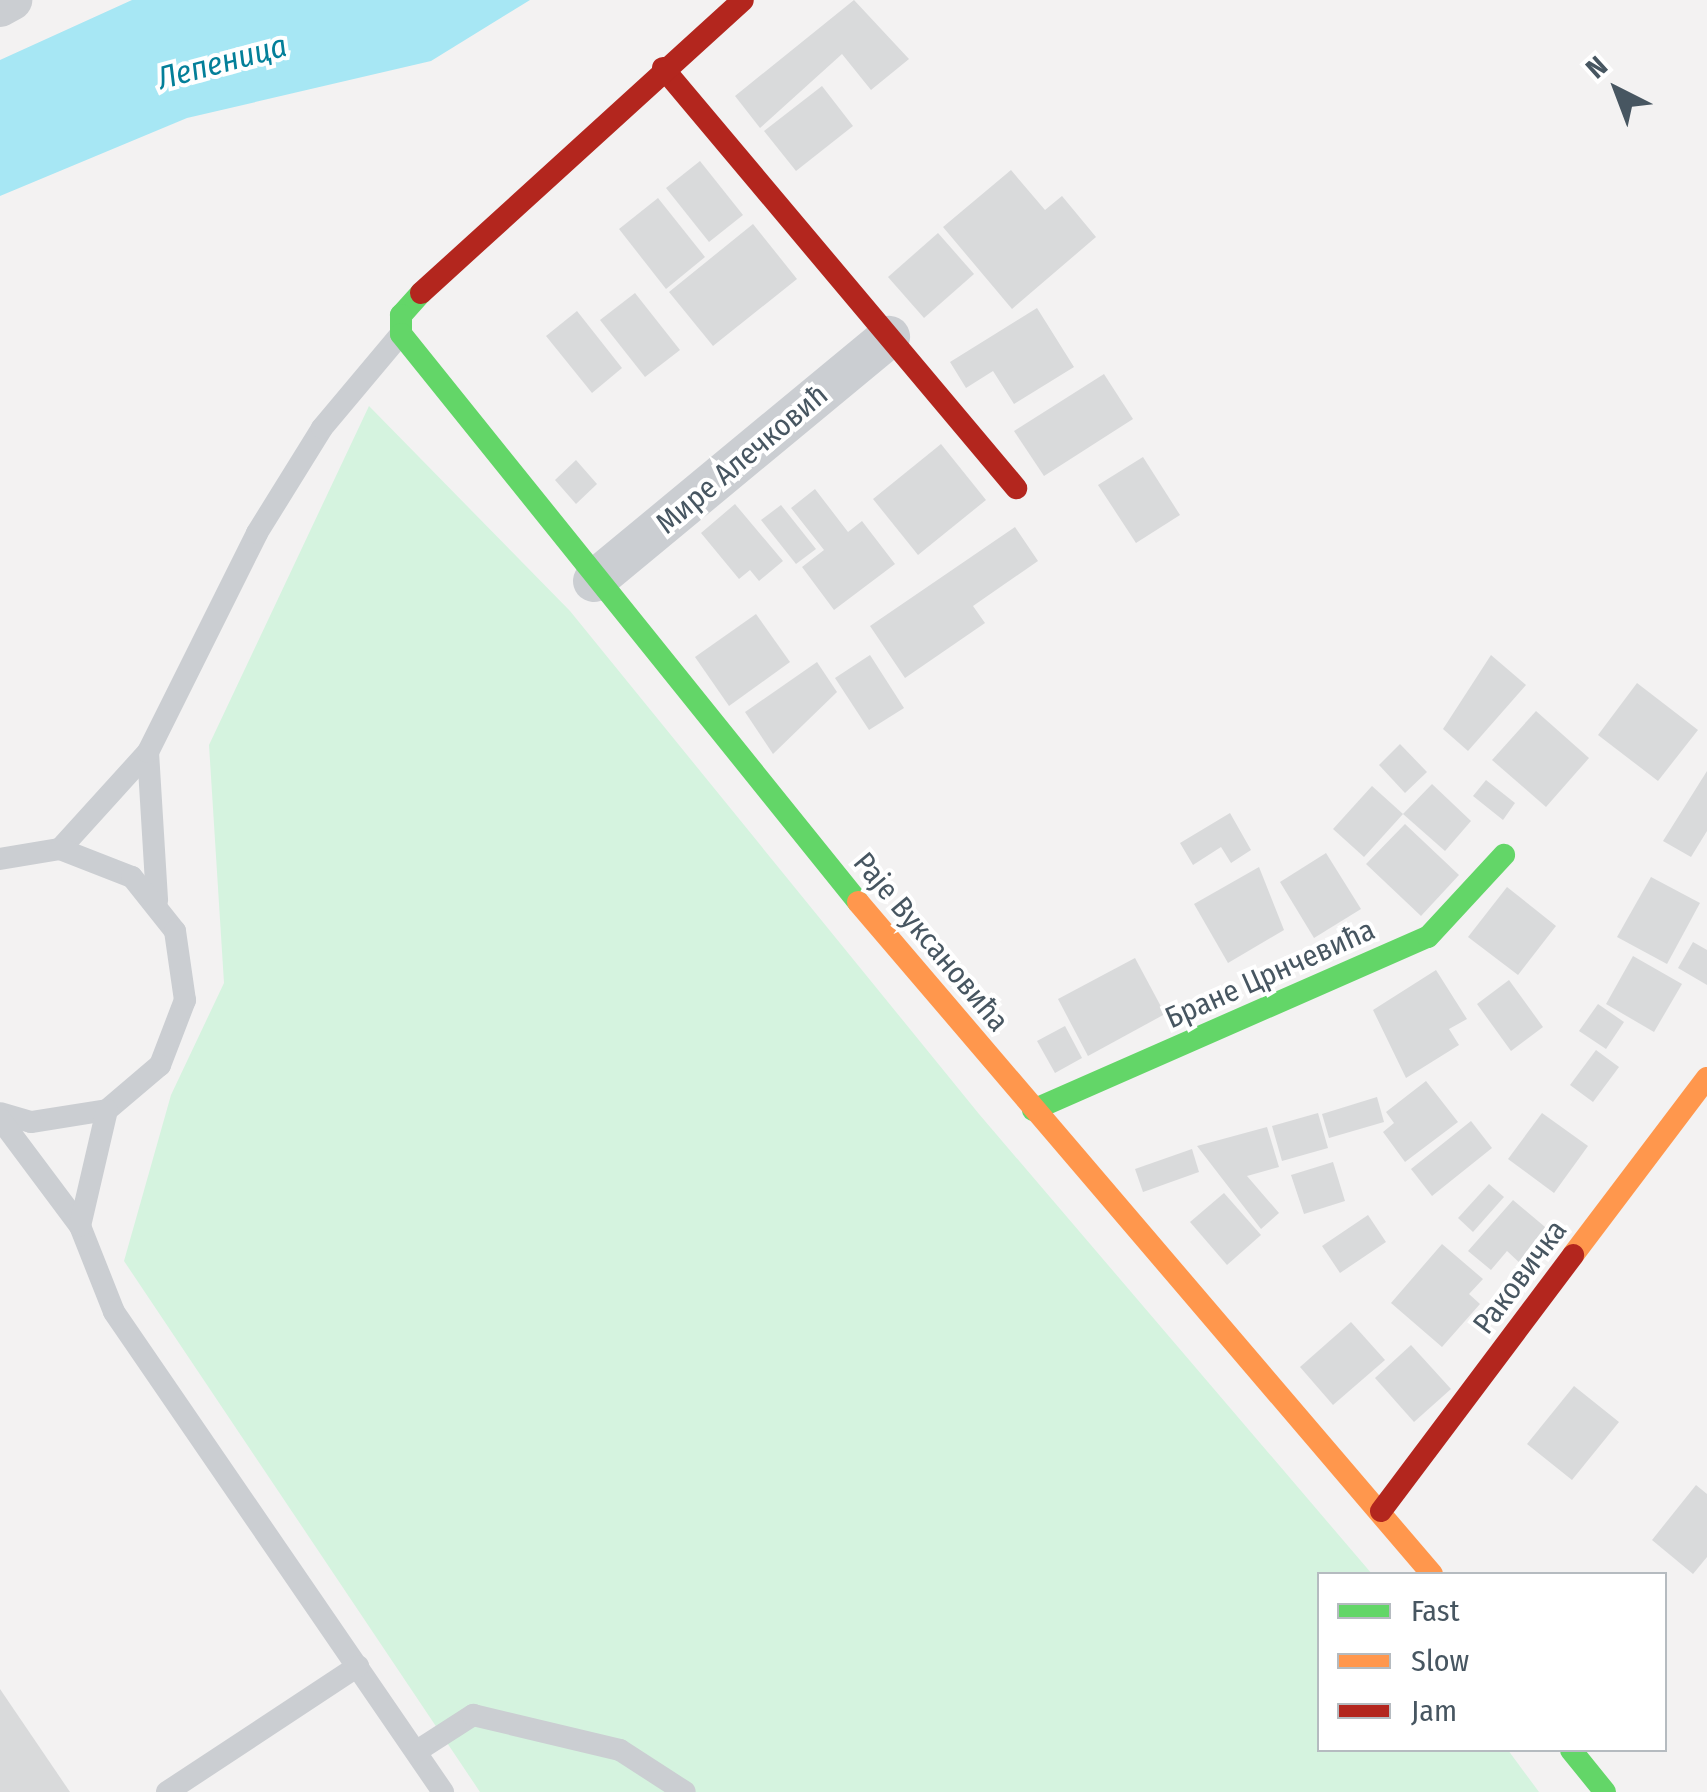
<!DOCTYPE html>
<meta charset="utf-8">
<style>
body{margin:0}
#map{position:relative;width:1707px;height:1792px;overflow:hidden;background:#f3f2f2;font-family:"Fira Sans Condensed",sans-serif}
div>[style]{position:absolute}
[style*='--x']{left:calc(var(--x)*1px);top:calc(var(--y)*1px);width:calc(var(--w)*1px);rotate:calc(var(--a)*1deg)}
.green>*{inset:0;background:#d5f3df}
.water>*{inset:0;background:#a7e7f4}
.building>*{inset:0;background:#d9dadb}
.lane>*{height:22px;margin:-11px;padding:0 11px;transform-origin:11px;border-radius:11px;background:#cbced2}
.street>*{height:42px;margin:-21px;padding:0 21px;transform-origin:21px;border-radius:21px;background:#cbced2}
.fast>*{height:22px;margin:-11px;padding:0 11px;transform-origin:11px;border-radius:11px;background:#63d668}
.slow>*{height:22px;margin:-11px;padding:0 11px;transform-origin:11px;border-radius:11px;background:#ff974d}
.jam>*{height:22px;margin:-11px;padding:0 11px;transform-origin:11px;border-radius:11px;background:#b3261e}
span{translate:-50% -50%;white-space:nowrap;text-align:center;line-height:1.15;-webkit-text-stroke:8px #fff;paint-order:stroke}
.street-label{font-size:30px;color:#475661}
.water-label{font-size:32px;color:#037f99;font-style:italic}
.legend{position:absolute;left:1317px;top:1572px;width:350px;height:180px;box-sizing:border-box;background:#fff;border:2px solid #b5bbc0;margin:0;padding:12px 18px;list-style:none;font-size:30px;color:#475661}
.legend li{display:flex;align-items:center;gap:20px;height:50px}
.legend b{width:50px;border:2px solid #b5bbc0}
.north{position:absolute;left:1567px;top:40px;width:100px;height:100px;-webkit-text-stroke:8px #fff;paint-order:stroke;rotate:318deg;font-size:28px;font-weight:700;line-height:40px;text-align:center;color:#475661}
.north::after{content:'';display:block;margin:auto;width:35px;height:45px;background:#475661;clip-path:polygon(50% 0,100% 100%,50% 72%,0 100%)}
</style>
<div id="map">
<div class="green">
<i style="clip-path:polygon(369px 406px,570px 611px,979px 1114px,1372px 1574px,1320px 1574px,1320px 1750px,1508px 1750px,1539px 1792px,480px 1792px,124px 1261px,171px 1095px,224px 983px,209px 745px)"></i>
</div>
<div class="water">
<i style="clip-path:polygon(132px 0,530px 0,431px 61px,187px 118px,0 196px,0 60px)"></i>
</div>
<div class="building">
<i style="clip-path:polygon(854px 0,909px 59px,871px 90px,842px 54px,760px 128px,735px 96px)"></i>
<i style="clip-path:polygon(822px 86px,853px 126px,796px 171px,764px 131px)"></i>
<i style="clip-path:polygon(700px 161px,743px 215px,709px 242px,666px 188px)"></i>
<i style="clip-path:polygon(1011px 170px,1045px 210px,1062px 196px,1096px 237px,1012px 309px,943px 227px)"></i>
<i style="clip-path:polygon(658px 198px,705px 257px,666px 289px,619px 229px)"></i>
<i style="clip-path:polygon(753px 224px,797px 279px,713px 346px,669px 292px)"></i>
<i style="clip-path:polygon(938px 233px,974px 274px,924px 318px,888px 277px)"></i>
<i style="clip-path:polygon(635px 293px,680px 350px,645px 377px,600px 320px)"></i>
<i style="clip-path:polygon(1037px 308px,1074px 367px,1014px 404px,993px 371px,966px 388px,950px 362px)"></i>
<i style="clip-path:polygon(577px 311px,622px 368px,592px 393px,546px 336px)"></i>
<i style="clip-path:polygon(1104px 374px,1133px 419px,1044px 476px,1014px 431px)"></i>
<i style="clip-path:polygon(941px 444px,986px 500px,918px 555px,873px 499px)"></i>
<i style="clip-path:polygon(1143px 457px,1180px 515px,1136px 543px,1098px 485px)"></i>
<i style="clip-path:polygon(576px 460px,597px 484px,576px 504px,555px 480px)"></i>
<i style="clip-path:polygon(815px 489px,848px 532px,862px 521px,895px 564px,834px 610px,802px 567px,824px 550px,791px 508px)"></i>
<i style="clip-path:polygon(735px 504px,783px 561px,759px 581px,750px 570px,739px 579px,701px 533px)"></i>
<i style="clip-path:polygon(781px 505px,816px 549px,796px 564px,761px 520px)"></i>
<i style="clip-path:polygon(1015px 527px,1038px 561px,973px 606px,985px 623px,905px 678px,870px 626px)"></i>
<i style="clip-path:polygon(756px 614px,790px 662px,729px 706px,695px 657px)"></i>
<i style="clip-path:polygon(870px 655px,904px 708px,869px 730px,835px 678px)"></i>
<i style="clip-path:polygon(1491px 655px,1526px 685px,1468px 751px,1443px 729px)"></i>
<i style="clip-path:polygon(817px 662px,837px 692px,773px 754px,745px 712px)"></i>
<i style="clip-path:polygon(1637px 683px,1698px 730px,1658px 781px,1598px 735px)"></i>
<i style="clip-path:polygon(1536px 711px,1589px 758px,1546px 807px,1492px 760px)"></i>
<i style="clip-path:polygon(1400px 744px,1427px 772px,1405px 793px,1379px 765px)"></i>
<i style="clip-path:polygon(1707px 771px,1707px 831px,1691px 857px,1663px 841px)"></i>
<i style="clip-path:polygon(1486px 780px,1515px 803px,1503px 820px,1473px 796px)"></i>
<i style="clip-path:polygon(1432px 784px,1471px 821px,1445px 851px,1403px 814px)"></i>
<i style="clip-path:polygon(1372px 786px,1403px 814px,1364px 857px,1333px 829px)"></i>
<i style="clip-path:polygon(1230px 813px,1251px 850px,1231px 863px,1221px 847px,1193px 865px,1180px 843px)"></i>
<i style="clip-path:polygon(1405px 824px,1459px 875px,1421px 916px,1366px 864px)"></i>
<i style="clip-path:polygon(1326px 853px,1361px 909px,1314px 938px,1280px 882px)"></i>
<i style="clip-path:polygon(1259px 867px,1284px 930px,1228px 963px,1194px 904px)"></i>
<i style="clip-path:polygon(1651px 877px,1700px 903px,1667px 964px,1617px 937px)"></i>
<i style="clip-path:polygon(1507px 887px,1556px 926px,1518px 975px,1468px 937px)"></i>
<i style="clip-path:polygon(1693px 942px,1707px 950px,1707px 985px,1678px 968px)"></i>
<i style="clip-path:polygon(1633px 956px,1682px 984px,1654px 1032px,1606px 1004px)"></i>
<i style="clip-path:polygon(1135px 958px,1165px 1014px,1088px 1056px,1058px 999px)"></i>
<i style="clip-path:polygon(1436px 970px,1467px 1019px,1449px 1029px,1459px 1045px,1406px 1078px,1373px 1010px)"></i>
<i style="clip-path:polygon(1509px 980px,1543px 1027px,1511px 1051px,1477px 1004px)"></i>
<i style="clip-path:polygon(1598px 1004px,1624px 1022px,1606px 1049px,1579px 1031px)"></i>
<i style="clip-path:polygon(1065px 1026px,1082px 1058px,1055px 1073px,1037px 1041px)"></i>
<i style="clip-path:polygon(1596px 1050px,1619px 1067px,1593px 1102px,1570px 1085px)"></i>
<i style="clip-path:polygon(1426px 1081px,1458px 1122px,1405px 1162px,1383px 1132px,1394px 1123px,1386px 1112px)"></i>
<i style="clip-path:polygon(1377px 1097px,1384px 1122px,1329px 1138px,1322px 1114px)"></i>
<i style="clip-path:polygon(1318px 1113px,1328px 1148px,1282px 1161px,1272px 1126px)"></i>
<i style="clip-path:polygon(1542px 1113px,1588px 1146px,1554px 1193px,1508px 1159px)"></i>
<i style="clip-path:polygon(1471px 1121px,1492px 1148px,1432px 1196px,1411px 1169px)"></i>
<i style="clip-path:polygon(1267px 1127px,1279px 1167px,1247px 1176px,1279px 1213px,1261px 1229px,1197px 1146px)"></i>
<i style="clip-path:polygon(1192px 1149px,1199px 1172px,1143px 1192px,1135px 1169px)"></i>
<i style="clip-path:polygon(1333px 1162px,1345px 1201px,1304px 1214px,1291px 1175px)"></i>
<i style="clip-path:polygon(1489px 1184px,1504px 1197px,1473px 1232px,1458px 1218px)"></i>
<i style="clip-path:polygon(1224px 1193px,1261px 1235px,1227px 1265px,1190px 1222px)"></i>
<i style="clip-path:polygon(1513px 1200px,1551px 1232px,1522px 1265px,1507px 1251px,1491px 1270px,1468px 1251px)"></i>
<i style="clip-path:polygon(1368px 1215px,1386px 1242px,1340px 1273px,1322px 1246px)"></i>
<i style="clip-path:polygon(1442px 1244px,1483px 1279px,1469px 1294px,1480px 1304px,1442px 1347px,1391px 1303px)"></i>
<i style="clip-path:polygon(1351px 1322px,1385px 1360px,1333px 1405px,1300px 1367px)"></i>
<i style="clip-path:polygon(1411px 1345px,1451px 1389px,1414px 1422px,1375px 1378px)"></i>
<i style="clip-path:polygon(1574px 1386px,1619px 1422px,1572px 1480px,1527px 1444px)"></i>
<i style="clip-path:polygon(1696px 1485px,1707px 1494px,1707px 1557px,1693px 1574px,1652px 1540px)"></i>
<i style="clip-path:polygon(0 1689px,70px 1792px,0 1792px)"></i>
</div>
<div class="lane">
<i style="--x:148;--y:752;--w:149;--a:86.5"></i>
<i style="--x:60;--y:849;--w:131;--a:-47.8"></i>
<i style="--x:148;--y:752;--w:245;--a:-63.5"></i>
<i style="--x:257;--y:533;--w:123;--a:-58.2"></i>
<i style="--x:322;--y:428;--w:123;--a:-50"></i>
<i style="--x:0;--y:859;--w:61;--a:-9.5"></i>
<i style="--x:60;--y:849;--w:77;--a:21.3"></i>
<i style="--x:132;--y:877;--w:69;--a:51.5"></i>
<i style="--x:175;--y:931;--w:70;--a:81.8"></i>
<i style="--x:185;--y:1000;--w:70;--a:111"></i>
<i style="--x:160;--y:1065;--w:70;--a:139.7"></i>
<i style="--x:107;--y:1110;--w:77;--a:171"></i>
<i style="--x:31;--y:1122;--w:32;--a:-164"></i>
<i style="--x:0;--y:1119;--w:134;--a:53.2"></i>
<i style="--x:80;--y:1226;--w:92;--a:68.4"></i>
<i style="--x:114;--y:1312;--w:582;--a:55.57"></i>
<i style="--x:80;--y:1226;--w:119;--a:-76.9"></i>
<i style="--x:417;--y:1751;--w:67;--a:-32.7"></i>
<i style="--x:473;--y:1715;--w:151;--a:13.4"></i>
<i style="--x:620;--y:1750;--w:77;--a:32.9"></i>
<i style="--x:167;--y:1792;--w:229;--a:-33.4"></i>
</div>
<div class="street">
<i style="--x:0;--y:6;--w:13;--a:-29"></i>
<i style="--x:594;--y:581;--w:383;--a:-39.6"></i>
</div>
<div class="fast">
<i style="--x:421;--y:293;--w:30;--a:132"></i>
<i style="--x:401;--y:315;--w:19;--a:90"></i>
<i style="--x:401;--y:334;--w:729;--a:51.18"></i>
<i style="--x:1033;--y:1110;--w:431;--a:-23.7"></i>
<i style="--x:1428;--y:937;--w:112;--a:-47.2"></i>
<i style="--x:1571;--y:1750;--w:54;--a:51"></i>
</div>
<div class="slow">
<i style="--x:858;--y:902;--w:884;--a:49.5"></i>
<i style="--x:1573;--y:1255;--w:222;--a:-52.9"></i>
</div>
<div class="jam">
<i style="--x:663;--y:68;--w:549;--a:49.95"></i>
<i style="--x:421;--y:293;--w:435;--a:-42.3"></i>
<i style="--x:1381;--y:1511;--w:320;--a:-53.1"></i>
</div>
<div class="street-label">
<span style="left:742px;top:459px;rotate:-40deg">Мире Алечковић</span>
<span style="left:931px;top:942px;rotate:50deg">Раје Вуксановића</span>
<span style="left:1270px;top:974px;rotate:-24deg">Бране Црнчевића</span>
<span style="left:1520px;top:1277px;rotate:-53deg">Раковичка</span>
</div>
<div class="water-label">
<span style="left:222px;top:62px;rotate:-15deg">Лепеница</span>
</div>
<ul class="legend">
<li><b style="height:12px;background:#63d668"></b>Fast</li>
<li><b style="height:12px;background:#ff974d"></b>Slow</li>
<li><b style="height:12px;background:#b3261e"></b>Jam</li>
</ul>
<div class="north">N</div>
</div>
